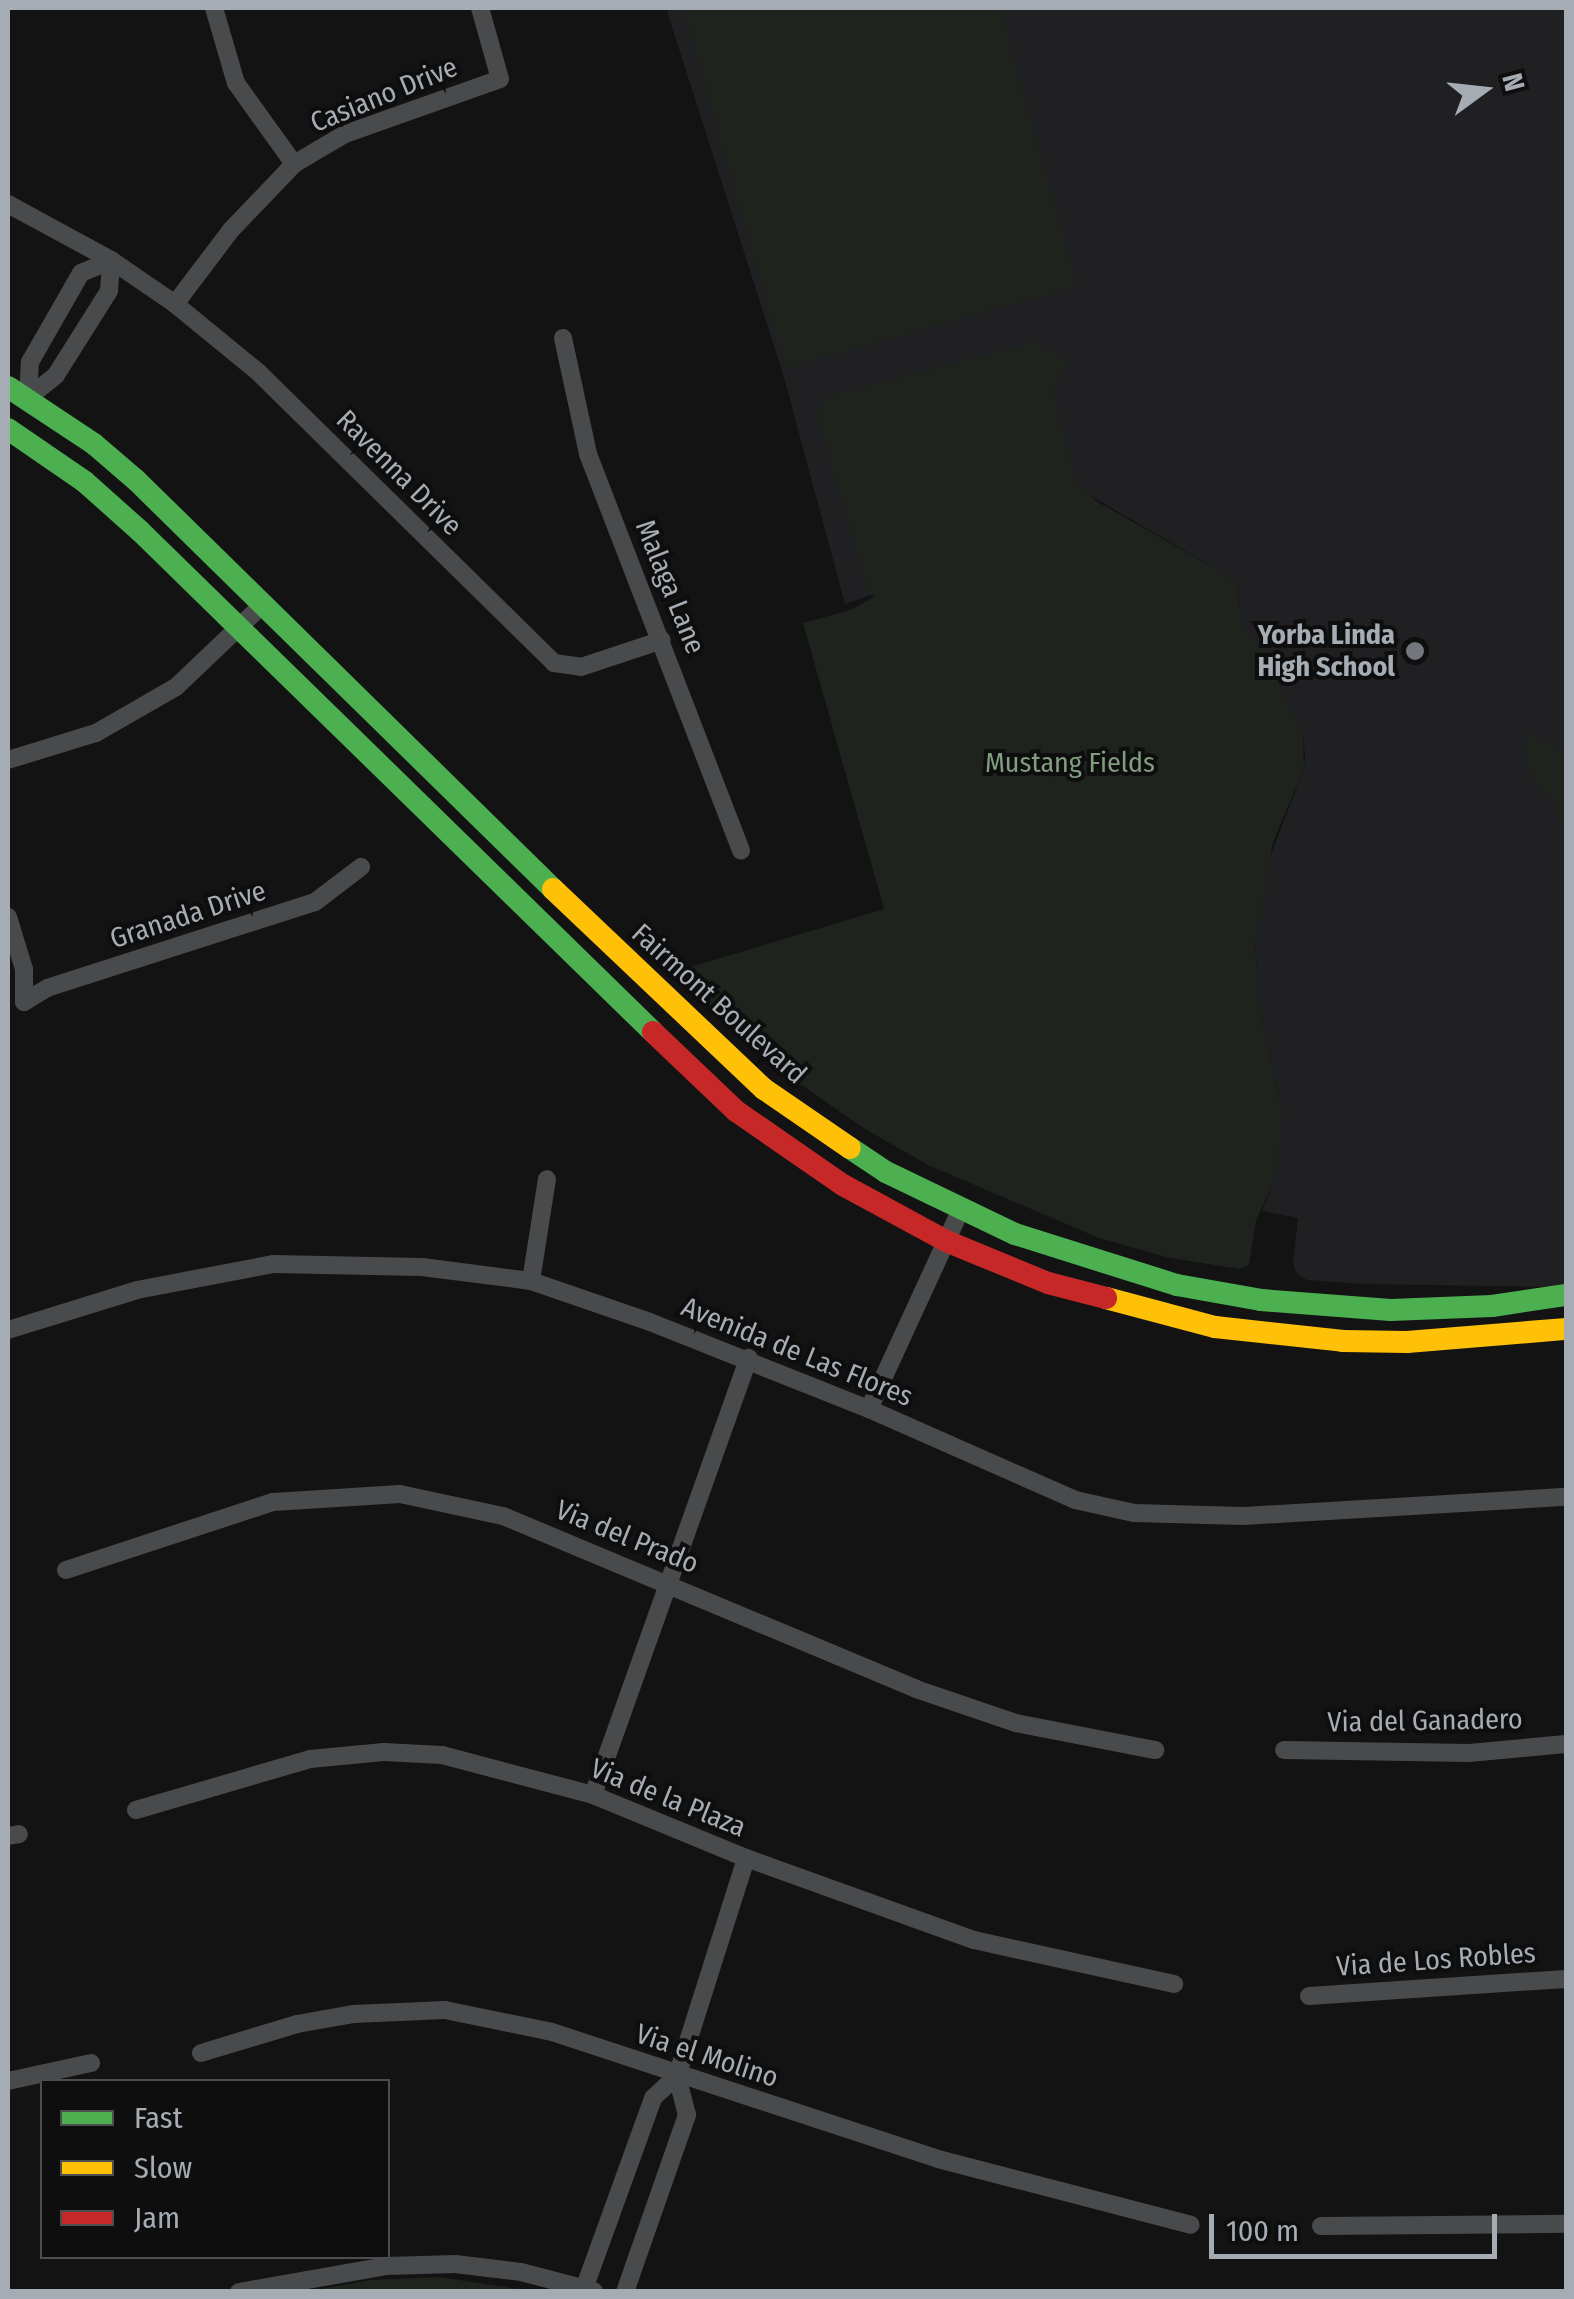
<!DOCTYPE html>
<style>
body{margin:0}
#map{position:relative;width:1574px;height:2299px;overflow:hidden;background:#131314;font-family:"Fira Sans Condensed",sans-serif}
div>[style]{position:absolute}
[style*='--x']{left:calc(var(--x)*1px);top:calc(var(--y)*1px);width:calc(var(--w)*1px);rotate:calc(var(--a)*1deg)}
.built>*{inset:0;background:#202022}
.green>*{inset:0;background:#1e231e}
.street>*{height:18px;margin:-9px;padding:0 9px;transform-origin:9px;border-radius:9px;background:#484a4c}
.fast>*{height:22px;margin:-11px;padding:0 11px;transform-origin:11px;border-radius:11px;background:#4caf50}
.slow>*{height:22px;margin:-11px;padding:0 11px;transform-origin:11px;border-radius:11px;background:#ffc107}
.jam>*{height:22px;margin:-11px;padding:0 11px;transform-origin:11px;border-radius:11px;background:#c62828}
.dots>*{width:28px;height:28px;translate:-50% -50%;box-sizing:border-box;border:5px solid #0e0e0f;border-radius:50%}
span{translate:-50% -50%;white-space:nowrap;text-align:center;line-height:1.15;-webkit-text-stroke:8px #0e0e0f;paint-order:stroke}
.street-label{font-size:28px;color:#a6acb3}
.poi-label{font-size:28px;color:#a6acb3;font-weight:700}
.right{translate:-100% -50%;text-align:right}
.park-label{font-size:28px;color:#819c7f}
.frame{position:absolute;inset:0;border:10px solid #a6acb3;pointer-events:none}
.legend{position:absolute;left:40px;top:2079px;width:350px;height:180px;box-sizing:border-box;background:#0e0e0f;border:2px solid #4b4d51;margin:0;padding:12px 18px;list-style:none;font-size:30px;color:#a6acb3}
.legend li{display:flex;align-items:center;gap:20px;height:50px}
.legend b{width:50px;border:2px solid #4b4d51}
.north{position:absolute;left:1434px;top:40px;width:100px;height:100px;-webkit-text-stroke:8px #0e0e0f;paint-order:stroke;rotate:75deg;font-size:28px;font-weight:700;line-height:40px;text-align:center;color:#a6acb3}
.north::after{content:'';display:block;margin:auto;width:35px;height:45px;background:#a6acb3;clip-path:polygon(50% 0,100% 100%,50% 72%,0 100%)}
.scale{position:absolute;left:1209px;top:2214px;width:288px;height:45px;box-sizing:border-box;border:5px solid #a6acb3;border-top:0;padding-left:12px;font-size:30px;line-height:35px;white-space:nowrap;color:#a6acb3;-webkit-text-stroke:8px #0e0e0f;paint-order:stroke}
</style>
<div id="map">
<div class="built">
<i style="clip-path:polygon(666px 8px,1566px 8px,1566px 1287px,1363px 1284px,1307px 1280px,1297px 1274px,1293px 1263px,1298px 1218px,1262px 1211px,1273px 1183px,1281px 1107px,1259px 1006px,1255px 944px,1266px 868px,1304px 768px,1305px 754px,1303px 737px,1285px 701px,1272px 659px,1242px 629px,1237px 584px,1227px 575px,1084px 492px,1075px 480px,1054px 406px,1053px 393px,1069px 360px,1034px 342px,911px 581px,845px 604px,783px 374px)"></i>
</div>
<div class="green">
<i style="clip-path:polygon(684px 8px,999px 8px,1077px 286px,785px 368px)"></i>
<i style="clip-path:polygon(1034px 342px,1069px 360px,1053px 393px,1075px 480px,1096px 501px,1227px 575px,1237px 584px,1242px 628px,1272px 659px,1285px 701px,1303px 737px,1304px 768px,1273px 842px,1255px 944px,1259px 1006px,1281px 1107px,1279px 1145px,1273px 1183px,1256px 1220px,1249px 1265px,1240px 1269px,1170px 1258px,1099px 1238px,928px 1165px,865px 1129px,787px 1075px,674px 972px,884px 909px,803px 623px,850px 610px,876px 596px,870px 595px,817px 415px,828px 397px)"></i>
<i style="clip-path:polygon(1528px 733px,1566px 754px,1566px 831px,1553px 800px,1530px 776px,1525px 744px)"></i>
<i style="clip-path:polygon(439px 2277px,532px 2291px,310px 2291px,370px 2280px)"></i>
</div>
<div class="street">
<i style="--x:214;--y:8;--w:78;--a:73.7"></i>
<i style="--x:236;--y:83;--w:100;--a:54.4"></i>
<i style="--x:8;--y:204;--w:117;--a:28.5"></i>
<i style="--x:111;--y:260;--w:78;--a:34.5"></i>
<i style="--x:175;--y:304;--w:107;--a:39.3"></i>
<i style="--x:258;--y:372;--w:415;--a:44.5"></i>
<i style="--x:554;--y:663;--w:27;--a:8"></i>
<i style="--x:581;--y:667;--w:85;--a:-18.4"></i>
<i style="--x:175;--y:304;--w:93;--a:-52.9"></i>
<i style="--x:231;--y:230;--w:91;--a:-46.3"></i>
<i style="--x:294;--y:164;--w:59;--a:-30.5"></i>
<i style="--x:345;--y:134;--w:164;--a:-19.5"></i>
<i style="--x:500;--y:79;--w:74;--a:-105.7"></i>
<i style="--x:563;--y:338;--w:119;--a:77.8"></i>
<i style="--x:588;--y:454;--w:425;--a:68.9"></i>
<i style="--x:28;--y:398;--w:36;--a:-87"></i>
<i style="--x:30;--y:362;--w:103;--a:-60.2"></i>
<i style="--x:81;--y:273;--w:33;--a:-23"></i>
<i style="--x:28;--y:398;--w:36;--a:-39"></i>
<i style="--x:56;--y:375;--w:99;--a:-57.8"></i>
<i style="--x:109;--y:291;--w:31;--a:-86"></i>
<i style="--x:8;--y:760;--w:92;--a:-17.1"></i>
<i style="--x:96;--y:733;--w:92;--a:-29.9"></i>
<i style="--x:176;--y:687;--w:119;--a:-43.6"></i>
<i style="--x:8;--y:917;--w:54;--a:72.9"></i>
<i style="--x:24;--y:969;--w:33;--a:90"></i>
<i style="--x:24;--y:1002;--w:27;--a:-31"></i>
<i style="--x:47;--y:988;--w:281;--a:-17.8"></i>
<i style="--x:315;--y:902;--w:58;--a:-37.3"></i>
<i style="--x:531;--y:1281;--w:103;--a:-81.1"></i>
<i style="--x:8;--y:1330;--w:135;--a:-17.2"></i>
<i style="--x:137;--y:1290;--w:138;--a:-10.8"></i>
<i style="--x:273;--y:1264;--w:149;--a:1.2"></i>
<i style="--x:422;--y:1267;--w:110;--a:7.3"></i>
<i style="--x:531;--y:1281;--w:126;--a:19"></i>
<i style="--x:650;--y:1322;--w:236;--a:21.7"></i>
<i style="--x:869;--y:1409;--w:225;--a:23.8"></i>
<i style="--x:1075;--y:1500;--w:60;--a:12.4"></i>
<i style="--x:1134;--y:1513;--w:109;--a:1.6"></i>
<i style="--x:1243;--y:1516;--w:324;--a:-3.4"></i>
<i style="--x:869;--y:1409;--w:218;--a:-65.3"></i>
<i style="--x:66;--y:1570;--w:218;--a:-18.2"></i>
<i style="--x:273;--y:1502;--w:127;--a:-3.6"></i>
<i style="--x:400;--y:1494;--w:105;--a:12.1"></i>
<i style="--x:503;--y:1516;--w:448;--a:22.7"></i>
<i style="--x:916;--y:1689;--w:106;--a:18.8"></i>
<i style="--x:1016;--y:1723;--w:142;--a:11"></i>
<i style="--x:1284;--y:1750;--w:185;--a:0.9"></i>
<i style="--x:1469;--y:1753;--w:97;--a:-5.3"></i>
<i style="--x:593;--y:1795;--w:464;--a:-70.4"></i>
<i style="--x:136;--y:1810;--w:181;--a:-16.3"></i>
<i style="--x:310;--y:1759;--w:74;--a:-5.4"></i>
<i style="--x:384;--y:1752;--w:58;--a:3"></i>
<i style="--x:442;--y:1755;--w:156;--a:14.8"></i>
<i style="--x:593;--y:1795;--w:165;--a:22.4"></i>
<i style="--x:746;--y:1858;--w:242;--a:19.8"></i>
<i style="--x:974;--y:1940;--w:205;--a:12.4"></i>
<i style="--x:8;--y:1836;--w:11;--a:-10"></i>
<i style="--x:1309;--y:1996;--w:258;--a:-3.8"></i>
<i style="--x:201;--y:2053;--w:100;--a:-16.8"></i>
<i style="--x:297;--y:2024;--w:58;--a:-10"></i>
<i style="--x:354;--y:2014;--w:91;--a:-2.5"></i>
<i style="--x:445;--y:2010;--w:109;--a:11.6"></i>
<i style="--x:552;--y:2032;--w:406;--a:18.2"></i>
<i style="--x:938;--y:2159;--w:261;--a:14.6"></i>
<i style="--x:8;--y:2081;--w:85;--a:-12.2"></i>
<i style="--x:1321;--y:2226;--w:245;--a:-0.5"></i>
<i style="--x:584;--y:2289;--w:203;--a:-70.1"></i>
<i style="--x:653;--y:2098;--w:33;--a:-43"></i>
<i style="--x:677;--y:2076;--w:229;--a:-72.4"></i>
<i style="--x:239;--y:2292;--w:149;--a:-10"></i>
<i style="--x:386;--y:2266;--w:69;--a:-1.7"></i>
<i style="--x:455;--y:2264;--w:66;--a:6.9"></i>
<i style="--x:521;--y:2272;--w:75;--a:14.6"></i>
<i style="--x:625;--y:2292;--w:188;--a:-70.7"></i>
<i style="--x:687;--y:2115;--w:40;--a:-104.4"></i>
</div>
<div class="fast">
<i style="--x:8;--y:387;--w:103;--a:33.5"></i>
<i style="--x:94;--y:444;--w:55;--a:40.6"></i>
<i style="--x:136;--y:480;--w:584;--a:44.45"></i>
<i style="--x:8;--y:429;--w:93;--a:34.5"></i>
<i style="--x:85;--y:482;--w:74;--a:41.7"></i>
<i style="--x:140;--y:531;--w:717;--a:44.32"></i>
<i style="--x:850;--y:1148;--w:43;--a:33.7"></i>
<i style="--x:886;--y:1172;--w:143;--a:25.7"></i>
<i style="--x:1015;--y:1234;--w:170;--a:17.5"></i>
<i style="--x:1177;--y:1285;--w:85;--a:10.1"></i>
<i style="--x:1261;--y:1300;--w:130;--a:4.4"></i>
<i style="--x:1391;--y:1310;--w:101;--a:-2.3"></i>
<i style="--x:1492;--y:1306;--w:75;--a:-8.5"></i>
</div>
<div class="slow">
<i style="--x:553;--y:889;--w:291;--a:43.5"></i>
<i style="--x:764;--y:1089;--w:104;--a:34.5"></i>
<i style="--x:1106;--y:1298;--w:113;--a:14.9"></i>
<i style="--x:1215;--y:1327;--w:129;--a:6.2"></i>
<i style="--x:1343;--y:1341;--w:64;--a:0.9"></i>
<i style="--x:1407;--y:1342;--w:160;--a:-4.7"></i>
</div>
<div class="jam">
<i style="--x:653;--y:1032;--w:115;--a:43.6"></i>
<i style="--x:736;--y:1111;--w:130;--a:34.7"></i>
<i style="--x:843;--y:1185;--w:117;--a:28.5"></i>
<i style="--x:946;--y:1241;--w:110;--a:22.4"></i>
<i style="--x:1048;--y:1283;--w:60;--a:14.5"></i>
</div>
<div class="dots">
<i style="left:1415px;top:651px;background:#73767b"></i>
</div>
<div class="street-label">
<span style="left:384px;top:95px;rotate:-22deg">Casiano Drive</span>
<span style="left:399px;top:473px;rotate:45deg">Ravenna Drive</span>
<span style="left:670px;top:587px;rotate:68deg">Malaga Lane</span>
<span style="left:188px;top:915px;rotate:-18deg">Granada Drive</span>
<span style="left:719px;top:1004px;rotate:42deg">Fairmont Boulevard</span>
<span style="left:797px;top:1352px;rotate:22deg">Avenida de Las Flores</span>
<span style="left:627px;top:1537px;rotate:22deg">Via del Prado</span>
<span style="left:1425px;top:1721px;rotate:-1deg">Via del Ganadero</span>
<span style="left:668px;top:1798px;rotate:22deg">Via de la Plaza</span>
<span style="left:1436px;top:1960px;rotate:-4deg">Via de Los Robles</span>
<span style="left:707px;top:2056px;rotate:18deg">Via el Molino</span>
</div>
<div class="poi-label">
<span class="right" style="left:1395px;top:651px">Yorba Linda<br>High School</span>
</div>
<div class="park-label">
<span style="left:1070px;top:763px">Mustang Fields</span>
</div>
<div class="frame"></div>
<ul class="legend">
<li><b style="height:12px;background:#4caf50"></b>Fast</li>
<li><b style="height:12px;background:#ffc107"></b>Slow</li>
<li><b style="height:12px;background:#c62828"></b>Jam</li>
</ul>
<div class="north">N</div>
<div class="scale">100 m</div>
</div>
